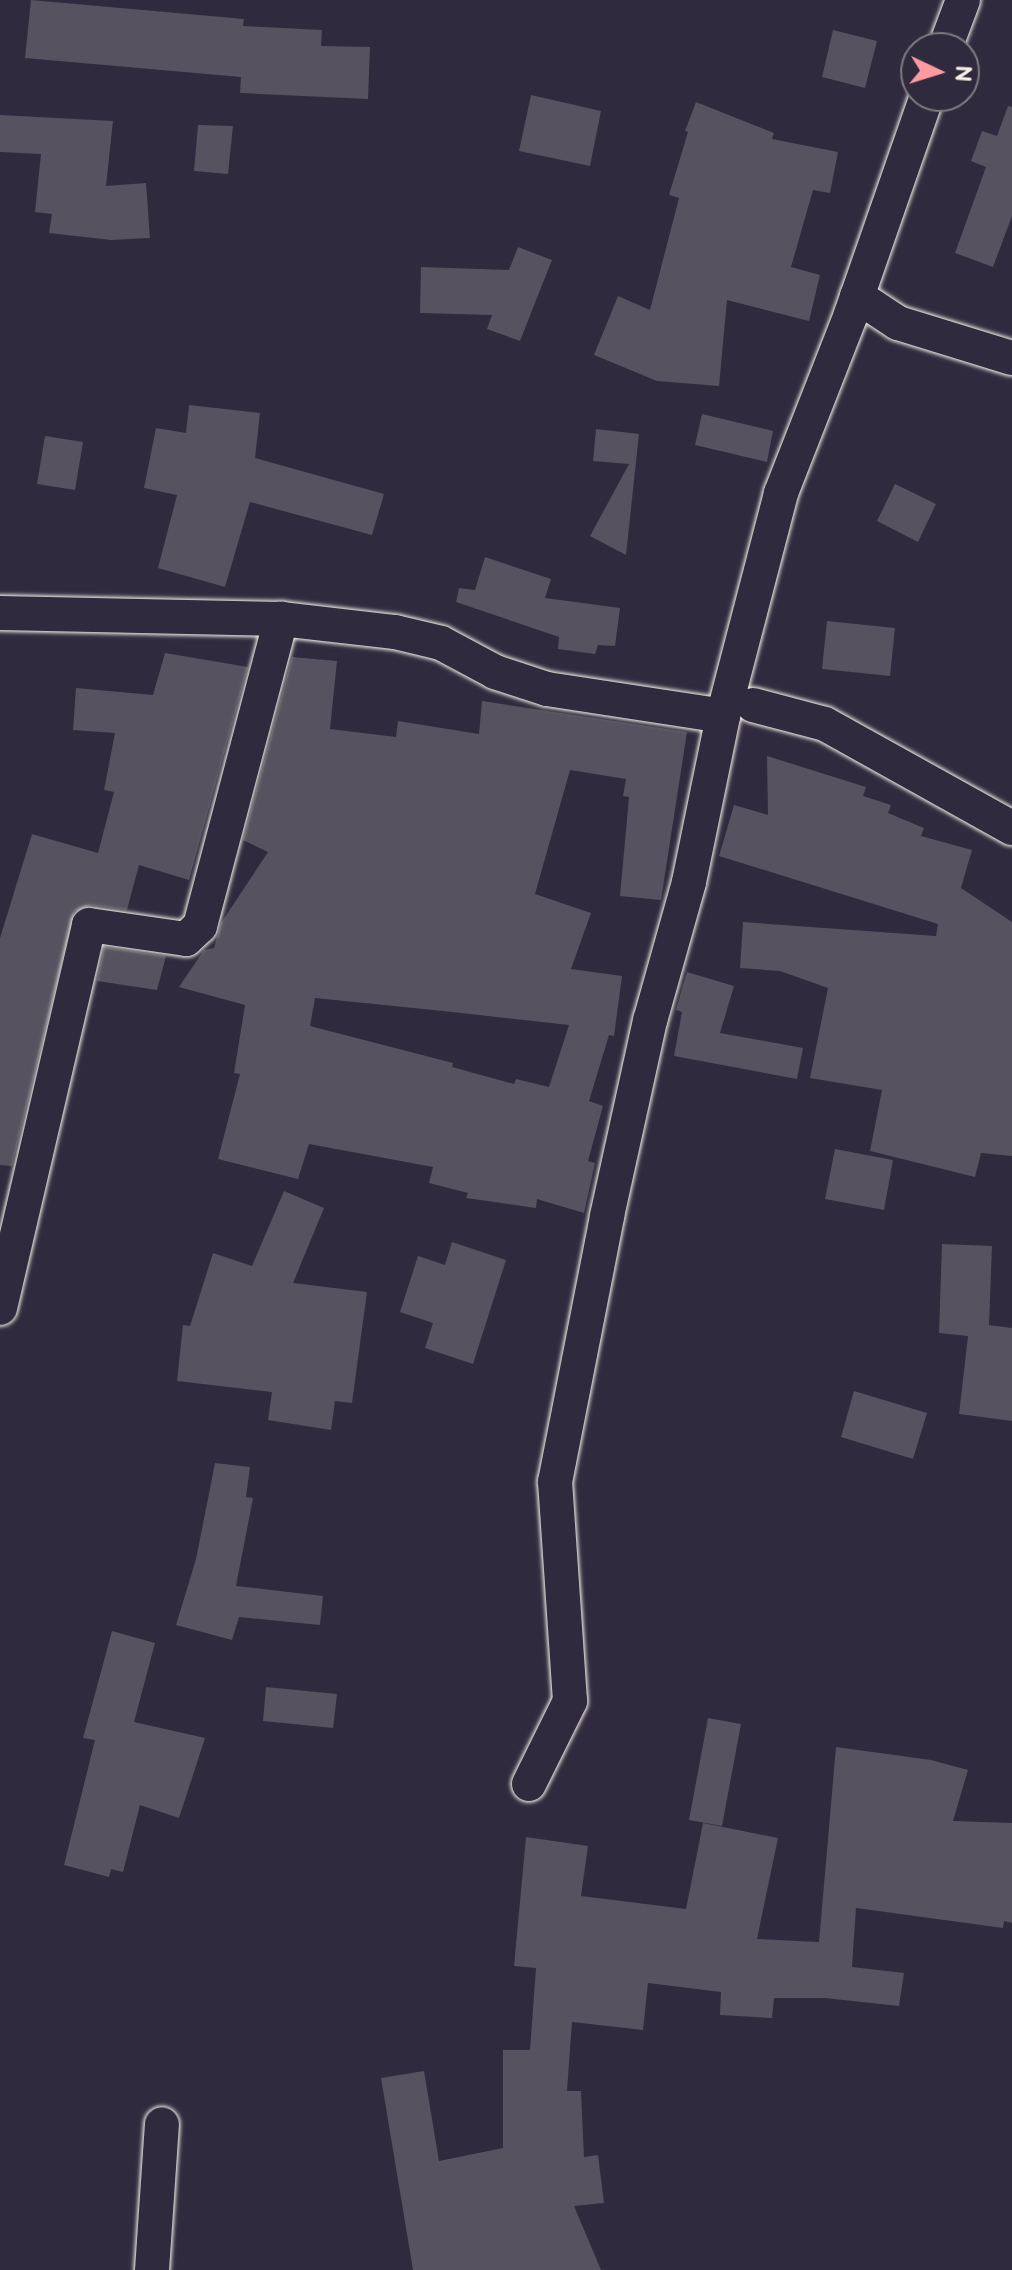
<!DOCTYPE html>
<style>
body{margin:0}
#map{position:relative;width:1012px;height:2270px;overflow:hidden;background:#2f2a3d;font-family:"Balsamiq Sans",sans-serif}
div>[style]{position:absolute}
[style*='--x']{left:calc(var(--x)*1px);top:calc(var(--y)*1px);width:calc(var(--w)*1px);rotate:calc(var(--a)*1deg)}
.building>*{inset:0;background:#56525f}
.roads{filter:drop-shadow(0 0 2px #f4f1e8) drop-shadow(0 0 2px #f4f1e8)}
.minor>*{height:34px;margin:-17px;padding:0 17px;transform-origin:17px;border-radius:17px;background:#2f2a3d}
span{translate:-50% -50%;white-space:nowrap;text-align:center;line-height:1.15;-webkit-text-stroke:8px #2f2a3d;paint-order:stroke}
.north{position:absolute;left:900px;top:32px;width:80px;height:80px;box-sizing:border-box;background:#2f2a3d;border:2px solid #7e7a81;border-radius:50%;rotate:94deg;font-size:22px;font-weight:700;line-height:32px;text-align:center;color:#f4f1e8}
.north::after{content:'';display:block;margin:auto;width:28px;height:36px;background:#ff9aa2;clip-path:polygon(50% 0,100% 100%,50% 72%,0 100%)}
</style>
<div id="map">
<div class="building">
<i style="clip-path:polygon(31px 0,244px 19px,243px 26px,322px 30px,321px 46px,370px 47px,368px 99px,240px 93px,241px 77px,25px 58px)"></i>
<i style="clip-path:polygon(833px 30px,877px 41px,865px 88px,822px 77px)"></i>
<i style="clip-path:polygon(531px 95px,601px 111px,590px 166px,519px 151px)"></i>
<i style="clip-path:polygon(696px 102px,774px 133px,772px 139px,838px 152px,830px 193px,813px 190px,791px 267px,820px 275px,809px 321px,727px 300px,719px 386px,657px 381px,594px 355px,618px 296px,650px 310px,679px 198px,669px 195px,688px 132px,685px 131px)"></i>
<i style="clip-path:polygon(1008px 106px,1012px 107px,1012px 216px,993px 267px,955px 253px,986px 167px,971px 161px,982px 131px,997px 136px)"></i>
<i style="clip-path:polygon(0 115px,113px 121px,106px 186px,146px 183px,150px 238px,111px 240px,49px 233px,52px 214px,35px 212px,41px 154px,0 152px)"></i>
<i style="clip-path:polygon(198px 125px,233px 126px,228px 174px,194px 171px)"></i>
<i style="clip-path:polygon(518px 247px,552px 260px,520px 341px,487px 329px,492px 315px,420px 313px,421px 267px,509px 270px)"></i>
<i style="clip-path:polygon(189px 405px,260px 413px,255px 458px,384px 494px,372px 535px,250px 502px,225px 587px,158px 568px,177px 495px,144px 488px,156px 428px,186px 433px)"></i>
<i style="clip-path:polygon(702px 414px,773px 431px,767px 462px,695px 445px)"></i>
<i style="clip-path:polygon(596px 429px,639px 434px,626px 555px,590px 536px,629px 464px,593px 461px)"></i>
<i style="clip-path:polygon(45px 436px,83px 442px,75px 490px,37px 484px)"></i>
<i style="clip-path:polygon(895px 484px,936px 504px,918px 542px,877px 521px)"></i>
<i style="clip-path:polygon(485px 557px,551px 579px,545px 598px,620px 608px,615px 646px,598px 645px,595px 654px,558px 649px,559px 637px,456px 602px,459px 588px,475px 590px)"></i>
<i style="clip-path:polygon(827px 621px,895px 628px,890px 676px,822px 669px)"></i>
<i style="clip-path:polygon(165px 653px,248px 667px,189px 880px,139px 865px,127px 910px,91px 905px,74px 912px,12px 1166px,0 1165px,0 938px,32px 834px,98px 853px,114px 792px,104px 790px,115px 733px,73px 730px,76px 688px,153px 695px)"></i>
<i style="clip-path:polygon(evenodd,292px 657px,337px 661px,330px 729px,396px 737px,398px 721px,479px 734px,482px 701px,687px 732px,661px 900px,620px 896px,629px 797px,623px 796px,626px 779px,570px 770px,535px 894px,591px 913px,571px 969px,622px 976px,614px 1036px,609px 1035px,589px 1101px,603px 1106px,588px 1161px,595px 1163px,584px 1213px,537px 1199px,536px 1208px,466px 1198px,468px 1193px,429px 1183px,433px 1167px,309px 1144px,298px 1179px,218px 1159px,240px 1074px,234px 1073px,245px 1005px,179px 987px,204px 950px,214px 948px,221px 923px,268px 852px,243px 840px,292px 657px,315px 998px,443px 1011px,569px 1025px,549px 1087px,516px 1079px,514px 1084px,452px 1067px,453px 1063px,310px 1026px,315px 998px)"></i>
<i style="clip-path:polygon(767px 756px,866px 787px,863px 796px,891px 805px,888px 813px,924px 828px,921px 836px,972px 850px,961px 888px,1012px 922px,1012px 1156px,981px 1153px,975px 1177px,870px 1151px,882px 1090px,810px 1078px,828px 988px,780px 971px,740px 968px,743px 922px,936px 936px,938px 924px,719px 856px,734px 805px,768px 815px)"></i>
<i style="clip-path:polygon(104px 947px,166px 956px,157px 990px,97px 981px)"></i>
<i style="clip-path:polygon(687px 972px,734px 986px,720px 1033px,803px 1048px,797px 1079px,674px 1056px,682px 1012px,676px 1010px)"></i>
<i style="clip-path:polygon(835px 1149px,893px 1160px,884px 1210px,825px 1199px)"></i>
<i style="clip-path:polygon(284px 1191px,324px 1208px,293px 1283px,367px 1292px,352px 1403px,335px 1401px,331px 1430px,268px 1420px,272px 1392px,177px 1381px,183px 1325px,190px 1326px,213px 1253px,252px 1266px)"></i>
<i style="clip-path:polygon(452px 1242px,506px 1260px,473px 1364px,425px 1348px,433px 1323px,400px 1312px,418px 1256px,445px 1265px)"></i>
<i style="clip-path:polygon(942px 1244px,992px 1246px,989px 1325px,1012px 1328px,1012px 1421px,959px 1414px,968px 1336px,939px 1333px)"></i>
<i style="clip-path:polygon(854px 1391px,927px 1413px,913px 1459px,841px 1437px)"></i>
<i style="clip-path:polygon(215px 1463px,250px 1467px,246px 1497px,253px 1498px,236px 1586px,323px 1596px,320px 1625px,239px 1617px,232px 1640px,176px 1625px,196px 1559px)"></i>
<i style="clip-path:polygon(112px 1631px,155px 1643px,134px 1722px,205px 1738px,179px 1818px,140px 1805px,123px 1872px,111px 1869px,109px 1877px,64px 1865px,95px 1740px,83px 1738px)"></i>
<i style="clip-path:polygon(266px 1687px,337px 1694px,333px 1728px,263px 1721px)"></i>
<i style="clip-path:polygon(708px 1718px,741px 1724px,722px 1826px,689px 1820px)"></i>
<i style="clip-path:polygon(836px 1747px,931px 1760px,968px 1770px,953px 1821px,1012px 1823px,1012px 1923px,1004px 1921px,1003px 1928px,856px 1908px,852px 1967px,904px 1973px,899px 2006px,825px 1998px,774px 1998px,772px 2018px,720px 2015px,721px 1992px,648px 1983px,643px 2030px,572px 2022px,567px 2091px,581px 2091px,584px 2157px,598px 2155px,604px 2203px,574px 2206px,601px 2270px,413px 2270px,381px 2078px,424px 2071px,439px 2161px,503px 2148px,503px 2050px,530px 2050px,536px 1968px,514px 1966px,526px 1837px,588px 1846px,581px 1896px,686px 1909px,703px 1823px,778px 1838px,757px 1939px,819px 1942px)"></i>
</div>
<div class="roads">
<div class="minor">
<i style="--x:945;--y:48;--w:51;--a:-69.4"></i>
<i style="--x:857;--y:296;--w:49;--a:33.4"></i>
<i style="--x:898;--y:323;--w:119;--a:17.1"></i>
<i style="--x:0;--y:613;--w:281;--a:1.2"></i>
<i style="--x:281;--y:619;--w:115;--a:6.5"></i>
<i style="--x:395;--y:632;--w:47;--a:13.4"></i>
<i style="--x:441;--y:643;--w:61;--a:28.2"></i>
<i style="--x:495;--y:672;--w:55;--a:18.1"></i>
<i style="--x:547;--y:689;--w:178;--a:8.7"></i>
<i style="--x:753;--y:705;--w:74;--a:14.8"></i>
<i style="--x:825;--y:724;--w:214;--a:29.1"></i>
<i style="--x:0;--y:1308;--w:393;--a:-76.9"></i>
<i style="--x:89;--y:925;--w:98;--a:8.2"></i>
<i style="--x:186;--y:939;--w:19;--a:-43"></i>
<i style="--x:200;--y:926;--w:318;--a:-75.2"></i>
<i style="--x:529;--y:1784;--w:93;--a:-63.7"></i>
<i style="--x:570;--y:1701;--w:220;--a:-93.9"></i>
<i style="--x:555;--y:1482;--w:271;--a:-78.9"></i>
<i style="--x:607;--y:1216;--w:200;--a:-77.6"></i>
<i style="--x:650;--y:1021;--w:144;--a:-74.3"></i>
<i style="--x:689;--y:882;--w:169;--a:-78.4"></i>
<i style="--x:723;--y:716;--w:230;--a:-75.4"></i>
<i style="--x:781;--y:493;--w:192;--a:-68.6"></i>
<i style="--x:851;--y:314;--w:231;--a:-70.8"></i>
<i style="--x:152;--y:2270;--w:146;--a:-86.1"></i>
</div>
</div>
<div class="north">N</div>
</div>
